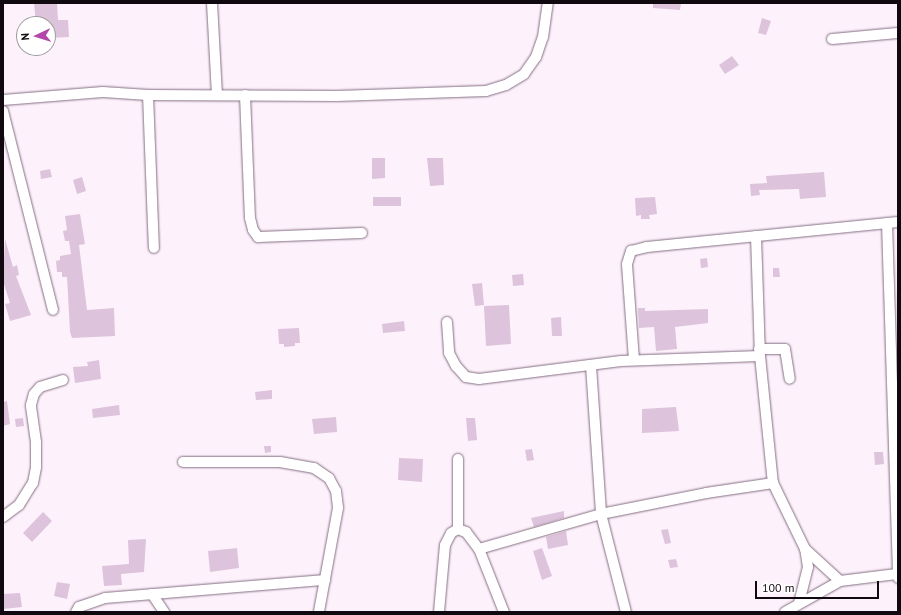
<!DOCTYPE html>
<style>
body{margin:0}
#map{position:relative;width:901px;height:615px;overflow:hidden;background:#fdf2fb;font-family:"PT Sans",sans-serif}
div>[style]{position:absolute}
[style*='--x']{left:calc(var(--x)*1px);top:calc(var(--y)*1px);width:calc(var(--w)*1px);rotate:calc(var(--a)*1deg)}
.building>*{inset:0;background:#ddc3db}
.roads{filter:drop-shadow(0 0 1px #856e83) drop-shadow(0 0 1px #856e83)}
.minor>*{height:10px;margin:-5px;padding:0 5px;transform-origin:5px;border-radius:5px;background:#fff}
span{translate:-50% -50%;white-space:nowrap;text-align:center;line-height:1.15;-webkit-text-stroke:3px #fff;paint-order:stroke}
.frame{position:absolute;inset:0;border:4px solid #110910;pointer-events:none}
.north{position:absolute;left:16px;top:16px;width:40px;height:40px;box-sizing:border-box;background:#fff;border:1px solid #a09d9f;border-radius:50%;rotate:266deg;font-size:11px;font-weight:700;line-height:16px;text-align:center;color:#110910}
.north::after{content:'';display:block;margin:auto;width:14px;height:18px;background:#b248a9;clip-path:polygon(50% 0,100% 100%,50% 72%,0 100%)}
.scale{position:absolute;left:755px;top:581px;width:124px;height:18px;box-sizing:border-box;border:2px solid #110910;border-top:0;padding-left:5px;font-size:12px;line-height:14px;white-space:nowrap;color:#110910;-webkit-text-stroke:3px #fff;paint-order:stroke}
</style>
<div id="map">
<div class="building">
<i style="clip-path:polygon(34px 3px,57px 3px,58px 20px,68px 20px,69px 37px,48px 38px,48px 24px,36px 24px)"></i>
<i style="clip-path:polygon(653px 3px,681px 3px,680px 10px,653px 8px)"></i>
<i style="clip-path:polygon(762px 18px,771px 21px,766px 35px,758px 33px)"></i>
<i style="clip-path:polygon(732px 56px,739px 65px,725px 74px,719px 65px)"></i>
<i style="clip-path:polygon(372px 158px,385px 158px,385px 178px,372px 179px)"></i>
<i style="clip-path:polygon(427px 158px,443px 158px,444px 185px,430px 186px)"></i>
<i style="clip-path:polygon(50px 169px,52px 177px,41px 179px,40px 171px)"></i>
<i style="clip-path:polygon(824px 172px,826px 197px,800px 199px,799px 189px,759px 190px,760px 195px,751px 196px,750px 184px,767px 183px,766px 176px)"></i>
<i style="clip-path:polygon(82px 177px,86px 191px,77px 194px,73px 180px)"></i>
<i style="clip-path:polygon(373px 197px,401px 197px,401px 206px,373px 206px)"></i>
<i style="clip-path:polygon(655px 197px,657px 214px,649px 215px,650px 219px,641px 219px,641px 215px,636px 216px,635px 198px)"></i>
<i style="clip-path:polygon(80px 214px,85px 244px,79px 245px,87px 310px,114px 308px,115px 336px,72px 338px,70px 332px,67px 277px,62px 277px,62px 272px,57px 272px,56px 261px,60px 260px,60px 256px,71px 254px,69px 241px,65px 241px,63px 231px,67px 230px,65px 216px)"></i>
<i style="clip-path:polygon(5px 239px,13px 267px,17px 265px,19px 275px,16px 276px,31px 315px,10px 321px,5px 304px,10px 303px,3px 281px)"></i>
<i style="clip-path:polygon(707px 258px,708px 267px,701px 268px,700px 259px)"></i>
<i style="clip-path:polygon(773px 268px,779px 268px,780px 277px,773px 277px)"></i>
<i style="clip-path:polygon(523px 274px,524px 285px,513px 286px,512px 275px)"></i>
<i style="clip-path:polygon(482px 283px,484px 305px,475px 306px,472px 284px)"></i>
<i style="clip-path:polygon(509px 305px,511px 344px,486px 346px,484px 306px)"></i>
<i style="clip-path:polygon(638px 308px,645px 308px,645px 311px,708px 309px,708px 323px,675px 327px,677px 349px,656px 351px,654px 327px,639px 328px)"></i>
<i style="clip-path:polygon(561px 317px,562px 336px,552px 336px,551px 318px)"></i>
<i style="clip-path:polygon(404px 321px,405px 331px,383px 333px,382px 324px)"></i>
<i style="clip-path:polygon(299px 328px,300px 343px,295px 343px,295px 346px,284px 347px,284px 344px,279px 344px,278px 329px)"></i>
<i style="clip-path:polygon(99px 360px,101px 379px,75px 383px,73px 367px,88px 366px,87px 362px)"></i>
<i style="clip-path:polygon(272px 390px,272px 399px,256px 400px,255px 392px)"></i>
<i style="clip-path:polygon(7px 401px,10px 424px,3px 426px,3px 402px)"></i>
<i style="clip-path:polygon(119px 405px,120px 415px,93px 418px,92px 409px)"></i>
<i style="clip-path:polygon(676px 407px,679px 431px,642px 433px,642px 409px)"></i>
<i style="clip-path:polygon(336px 417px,337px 432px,314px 434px,312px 419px)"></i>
<i style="clip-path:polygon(23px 418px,24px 426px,16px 427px,15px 419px)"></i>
<i style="clip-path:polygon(466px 418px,475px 418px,477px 440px,468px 441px)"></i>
<i style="clip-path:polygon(264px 446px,271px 446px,271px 452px,265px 453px)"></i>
<i style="clip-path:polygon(532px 449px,534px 460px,527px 461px,525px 450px)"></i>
<i style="clip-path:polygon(874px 452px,883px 452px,884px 464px,875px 465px)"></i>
<i style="clip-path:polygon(399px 458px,423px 459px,422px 482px,398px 480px)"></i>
<i style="clip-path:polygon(564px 511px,564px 518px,534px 527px,531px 518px)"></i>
<i style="clip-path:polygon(43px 512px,52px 521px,32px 542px,23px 533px)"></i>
<i style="clip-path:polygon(668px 529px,671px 543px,665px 544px,661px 530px)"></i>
<i style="clip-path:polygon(566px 531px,568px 545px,548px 549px,546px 537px)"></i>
<i style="clip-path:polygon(146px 539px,144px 572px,121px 574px,122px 585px,104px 586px,102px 566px,129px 564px,128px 540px)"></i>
<i style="clip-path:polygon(237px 548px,239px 568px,210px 572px,208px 551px)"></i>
<i style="clip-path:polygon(542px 548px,552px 576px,542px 580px,533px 551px)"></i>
<i style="clip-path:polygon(676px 559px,678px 567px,670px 568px,668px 560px)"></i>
<i style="clip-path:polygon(57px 582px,70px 584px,67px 599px,54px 596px)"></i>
<i style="clip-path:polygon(20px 593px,22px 607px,3px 609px,3px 594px)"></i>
</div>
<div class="roads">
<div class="minor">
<i style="--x:212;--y:3;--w:92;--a:86.9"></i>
<i style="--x:832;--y:39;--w:66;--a:-5.2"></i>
<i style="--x:148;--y:95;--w:153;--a:87.8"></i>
<i style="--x:245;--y:95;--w:123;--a:87.7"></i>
<i style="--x:250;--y:218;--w:12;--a:76"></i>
<i style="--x:253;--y:230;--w:9;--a:54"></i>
<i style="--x:258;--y:237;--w:104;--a:-2.2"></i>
<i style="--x:3;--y:100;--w:100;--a:-4.6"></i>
<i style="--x:103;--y:92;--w:45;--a:3.8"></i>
<i style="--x:148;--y:95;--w:189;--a:0.3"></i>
<i style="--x:337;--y:96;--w:149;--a:-1.9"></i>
<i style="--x:486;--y:91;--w:21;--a:-17"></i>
<i style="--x:506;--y:85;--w:21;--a:-31"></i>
<i style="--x:524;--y:74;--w:21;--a:-55"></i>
<i style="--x:536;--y:57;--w:21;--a:-71"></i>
<i style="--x:543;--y:37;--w:34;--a:-82"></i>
<i style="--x:3;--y:111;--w:205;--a:75.9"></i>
<i style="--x:887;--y:223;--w:355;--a:88.2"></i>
<i style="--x:756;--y:236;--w:120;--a:88.1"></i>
<i style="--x:760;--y:356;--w:128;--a:84.2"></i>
<i style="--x:773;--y:483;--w:73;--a:64.1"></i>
<i style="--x:805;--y:549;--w:47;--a:42.4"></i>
<i style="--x:447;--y:322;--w:31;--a:86"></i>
<i style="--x:449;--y:353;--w:15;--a:62"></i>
<i style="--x:456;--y:366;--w:15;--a:48"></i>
<i style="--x:466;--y:377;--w:13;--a:9"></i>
<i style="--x:479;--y:379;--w:143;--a:-7.2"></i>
<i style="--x:621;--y:361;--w:139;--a:-2.1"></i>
<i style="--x:759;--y:349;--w:26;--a:0"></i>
<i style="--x:785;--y:349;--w:30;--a:81"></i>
<i style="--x:634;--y:360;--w:96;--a:-94.2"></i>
<i style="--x:627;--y:264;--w:14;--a:-73"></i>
<i style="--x:631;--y:251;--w:16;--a:-14"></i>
<i style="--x:647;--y:247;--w:252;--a:-5.7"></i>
<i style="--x:591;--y:366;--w:148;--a:86.1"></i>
<i style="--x:601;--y:514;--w:101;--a:75.7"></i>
<i style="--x:458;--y:459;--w:70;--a:90"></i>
<i style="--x:183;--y:462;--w:97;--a:0"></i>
<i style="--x:280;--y:462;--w:35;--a:10"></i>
<i style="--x:314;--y:468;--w:18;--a:34"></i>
<i style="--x:329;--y:478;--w:15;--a:62"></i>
<i style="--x:336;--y:491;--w:17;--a:83"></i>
<i style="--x:338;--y:508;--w:106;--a:100.4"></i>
<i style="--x:3;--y:517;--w:20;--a:-37"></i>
<i style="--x:19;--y:505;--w:26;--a:-58"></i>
<i style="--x:33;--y:483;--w:16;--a:-79"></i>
<i style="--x:36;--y:467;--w:25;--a:-90"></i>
<i style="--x:36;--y:442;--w:37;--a:-98"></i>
<i style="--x:31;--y:405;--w:11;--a:-75"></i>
<i style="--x:34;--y:394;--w:9;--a:-49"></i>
<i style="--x:40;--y:387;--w:24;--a:-17"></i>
<i style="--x:479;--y:549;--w:127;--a:-16"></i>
<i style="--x:601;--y:514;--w:107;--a:-11.3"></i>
<i style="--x:706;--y:493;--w:68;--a:-8.5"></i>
<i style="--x:152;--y:594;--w:22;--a:56"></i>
<i style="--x:799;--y:603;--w:37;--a:-76"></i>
<i style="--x:808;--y:567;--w:18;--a:-99"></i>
<i style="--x:76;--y:612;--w:6;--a:-59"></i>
<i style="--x:79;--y:607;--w:28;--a:-19"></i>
<i style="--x:105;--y:598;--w:221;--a:-4.7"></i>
<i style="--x:439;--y:612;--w:67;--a:-84.9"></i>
<i style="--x:445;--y:545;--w:13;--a:-63"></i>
<i style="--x:451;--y:533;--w:8;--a:-30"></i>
<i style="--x:458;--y:529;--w:9;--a:21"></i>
<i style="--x:466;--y:532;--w:21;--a:53"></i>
<i style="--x:479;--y:549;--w:68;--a:68.4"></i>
<i style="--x:785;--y:612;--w:63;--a:-29.4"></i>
<i style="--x:840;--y:581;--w:57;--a:-7"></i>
</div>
</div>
<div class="frame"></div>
<div class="north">N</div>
<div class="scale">100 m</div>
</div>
